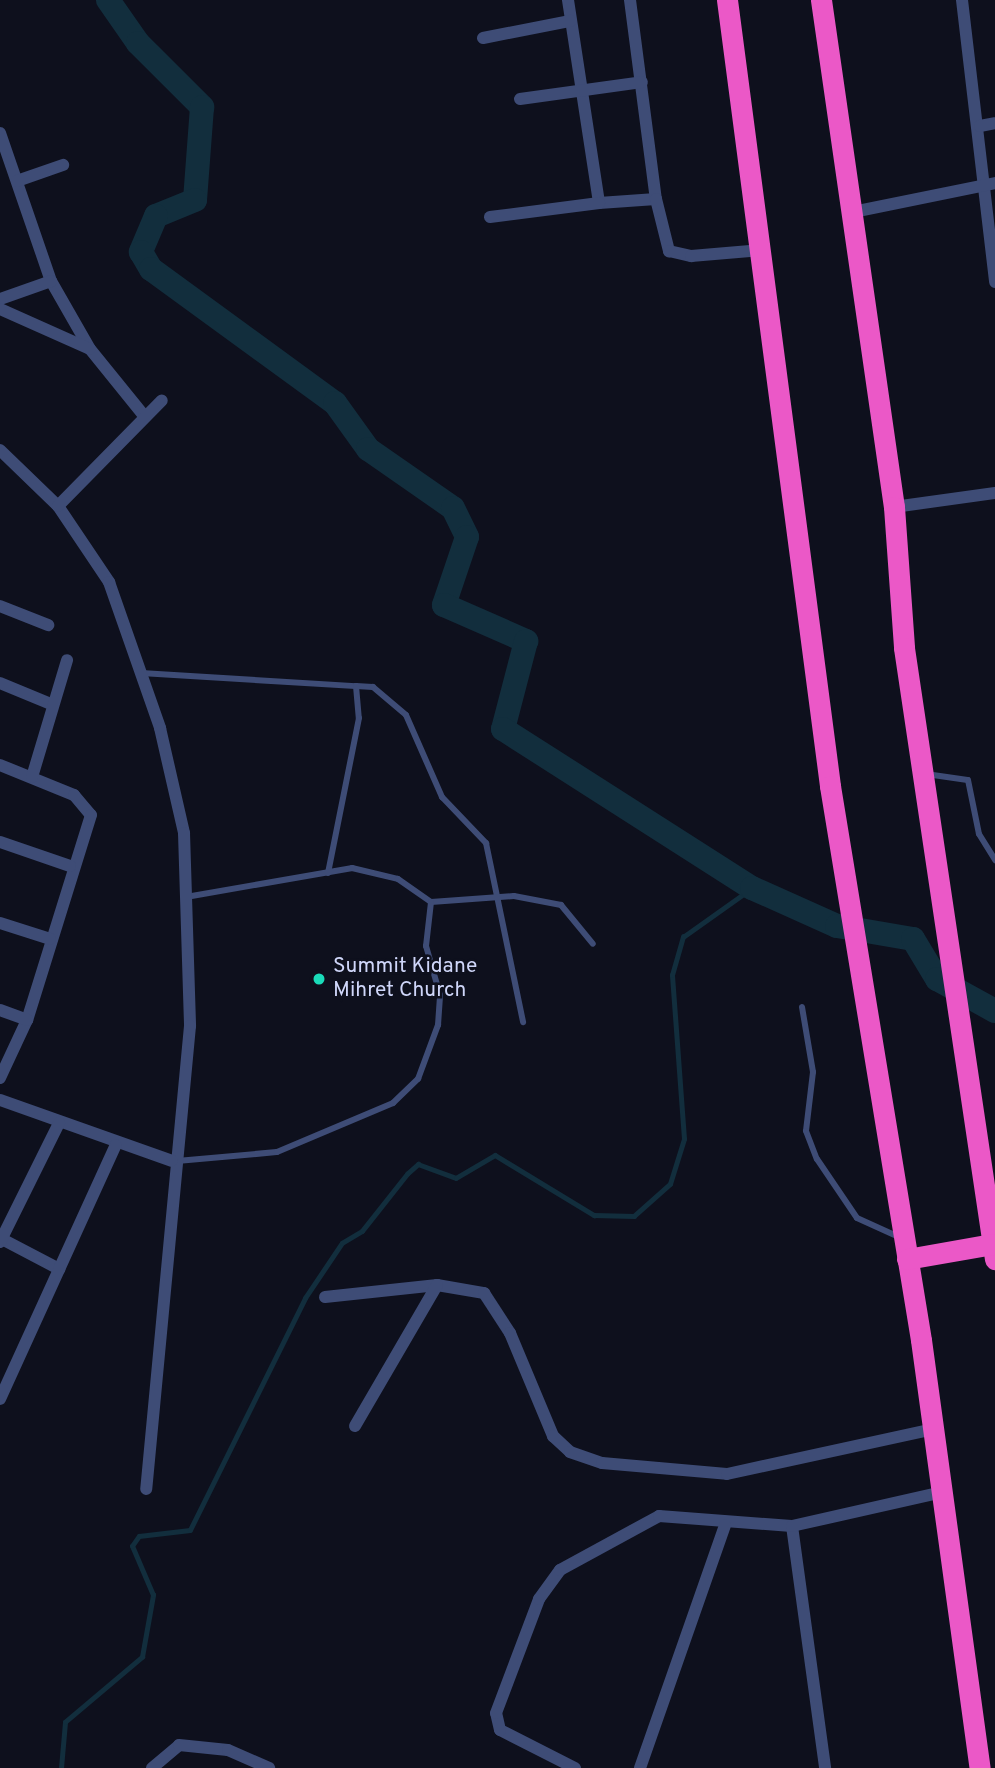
<!DOCTYPE html>
<style>
body{margin:0}
#map{position:relative;width:995px;height:1768px;overflow:hidden;background:#0e101d;font-family:Overpass,sans-serif}
div>[style]{position:absolute}
[style*='--x']{left:calc(var(--x)*1px);top:calc(var(--y)*1px);width:calc(var(--w)*1px);rotate:calc(var(--a)*1deg)}
.stream>*{height:4.5px;margin:-2.25px;padding:0 2.25px;transform-origin:2.25px;border-radius:2.25px;background:#122e3d}
.river>*{height:24px;margin:-12px;padding:0 12px;transform-origin:12px;border-radius:12px;background:#122e3d}
.lane>*{height:6px;margin:-3px;padding:0 3px;transform-origin:3px;border-radius:3px;background:#3e4c76}
.street>*{height:12px;margin:-6px;padding:0 6px;transform-origin:6px;border-radius:6px;background:#3e4c76}
.highway>*{height:21px;margin:-10.5px;padding:0 10.5px;transform-origin:10.5px;border-radius:10.5px;background:#eb58c7}
.dots>*{width:19px;height:19px;translate:-50% -50%;box-sizing:border-box;border:4px solid #0e101d;border-radius:50%}
span{translate:-50% -50%;white-space:nowrap;text-align:center;line-height:1.15;-webkit-text-stroke:5px #0e101d;paint-order:stroke}
.poi-label{font-size:21px;color:#cfd6f9}
.left{translate:0 -50%;text-align:left}
</style>
<div id="map">
<div class="stream">
<i style="--x:61;--y:1768;--w:46;--a:-85"></i>
<i style="--x:65;--y:1722;--w:101;--a:-40.2"></i>
<i style="--x:142;--y:1657;--w:63;--a:-79.9"></i>
<i style="--x:153;--y:1595;--w:53;--a:-113.2"></i>
<i style="--x:132;--y:1546;--w:12;--a:-55"></i>
<i style="--x:139;--y:1536;--w:51;--a:-6.7"></i>
<i style="--x:190;--y:1530;--w:259;--a:-63.6"></i>
<i style="--x:305;--y:1298;--w:66;--a:-56.1"></i>
<i style="--x:342;--y:1243;--w:23;--a:-31"></i>
<i style="--x:362;--y:1231;--w:73;--a:-51.7"></i>
<i style="--x:407;--y:1174;--w:15;--a:-42"></i>
<i style="--x:418;--y:1164;--w:40;--a:20.2"></i>
<i style="--x:456;--y:1178;--w:45;--a:-30.5"></i>
<i style="--x:495;--y:1155;--w:116;--a:31.2"></i>
<i style="--x:594;--y:1215;--w:40;--a:1.4"></i>
<i style="--x:634;--y:1216;--w:48;--a:-41.6"></i>
<i style="--x:670;--y:1184;--w:47;--a:-72.7"></i>
<i style="--x:684;--y:1139;--w:164;--a:-94.2"></i>
<i style="--x:672;--y:975;--w:40;--a:-74"></i>
<i style="--x:683;--y:937;--w:85;--a:-35.4"></i>
</div>
<div class="river">
<i style="--x:108;--y:0;--w:52;--a:55.1"></i>
<i style="--x:138;--y:43;--w:91;--a:45"></i>
<i style="--x:202;--y:107;--w:93;--a:94.3"></i>
<i style="--x:195;--y:200;--w:42;--a:157.7"></i>
<i style="--x:156;--y:216;--w:39;--a:113"></i>
<i style="--x:141;--y:252;--w:20;--a:60"></i>
<i style="--x:151;--y:269;--w:228;--a:36.1"></i>
<i style="--x:335;--y:403;--w:57;--a:54.3"></i>
<i style="--x:368;--y:449;--w:103;--a:34.8"></i>
<i style="--x:453;--y:508;--w:32;--a:64"></i>
<i style="--x:467;--y:537;--w:72;--a:108.7"></i>
<i style="--x:444;--y:605;--w:90;--a:23.7"></i>
<i style="--x:526;--y:641;--w:91;--a:104.6"></i>
<i style="--x:503;--y:729;--w:295;--a:32.6"></i>
<i style="--x:752;--y:888;--w:93;--a:24.1"></i>
<i style="--x:837;--y:926;--w:77;--a:9.7"></i>
<i style="--x:913;--y:939;--w:47;--a:59"></i>
<i style="--x:937;--y:979;--w:66;--a:28.9"></i>
</div>
<div class="lane">
<i style="--x:141;--y:673;--w:215;--a:3.5"></i>
<i style="--x:356;--y:686;--w:32;--a:85"></i>
<i style="--x:359;--y:718;--w:158;--a:101.3"></i>
<i style="--x:356;--y:686;--w:17;--a:3"></i>
<i style="--x:373;--y:687;--w:43;--a:40.3"></i>
<i style="--x:406;--y:715;--w:90;--a:66.3"></i>
<i style="--x:442;--y:797;--w:64;--a:46.3"></i>
<i style="--x:486;--y:843;--w:183;--a:78.3"></i>
<i style="--x:926;--y:774;--w:42;--a:8.1"></i>
<i style="--x:968;--y:780;--w:55;--a:78.5"></i>
<i style="--x:979;--y:834;--w:31;--a:58"></i>
<i style="--x:186;--y:897;--w:169;--a:-9.9"></i>
<i style="--x:352;--y:868;--w:47;--a:13.4"></i>
<i style="--x:398;--y:879;--w:40;--a:34.9"></i>
<i style="--x:431;--y:902;--w:83;--a:-4.1"></i>
<i style="--x:514;--y:896;--w:48;--a:10.8"></i>
<i style="--x:561;--y:905;--w:50;--a:50.6"></i>
<i style="--x:802;--y:1007;--w:66;--a:80.4"></i>
<i style="--x:813;--y:1072;--w:59;--a:96.8"></i>
<i style="--x:806;--y:1131;--w:30;--a:69"></i>
<i style="--x:817;--y:1159;--w:71;--a:55.9"></i>
<i style="--x:857;--y:1218;--w:46;--a:24.3"></i>
<i style="--x:177;--y:1161;--w:100;--a:-5.1"></i>
<i style="--x:277;--y:1152;--w:126;--a:-22.9"></i>
<i style="--x:393;--y:1103;--w:35;--a:-44"></i>
<i style="--x:418;--y:1079;--w:58;--a:-69.7"></i>
<i style="--x:438;--y:1025;--w:30;--a:-86"></i>
<i style="--x:440;--y:995;--w:51;--a:-105.9"></i>
<i style="--x:426;--y:946;--w:44;--a:-83.5"></i>
</div>
<div class="street">
<i style="--x:568;--y:0;--w:205;--a:81.3"></i>
<i style="--x:599;--y:203;--w:57;--a:-4"></i>
<i style="--x:630;--y:0;--w:201;--a:82.6"></i>
<i style="--x:656;--y:199;--w:54;--a:76"></i>
<i style="--x:669;--y:251;--w:23;--a:13"></i>
<i style="--x:691;--y:256;--w:71;--a:-4.8"></i>
<i style="--x:962;--y:0;--w:284;--a:83.3"></i>
<i style="--x:483;--y:38;--w:89;--a:-11.1"></i>
<i style="--x:520;--y:99;--w:123;--a:-7.9"></i>
<i style="--x:980;--y:126;--w:15;--a:-11"></i>
<i style="--x:0;--y:133;--w:157;--a:71"></i>
<i style="--x:51;--y:281;--w:78;--a:60.2"></i>
<i style="--x:90;--y:349;--w:87;--a:51"></i>
<i style="--x:17;--y:181;--w:49;--a:-19.2"></i>
<i style="--x:853;--y:212;--w:145;--a:-11.5"></i>
<i style="--x:490;--y:217;--w:110;--a:-7.3"></i>
<i style="--x:0;--y:299;--w:54;--a:-19.4"></i>
<i style="--x:0;--y:309;--w:98;--a:24"></i>
<i style="--x:0;--y:450;--w:81;--a:44"></i>
<i style="--x:58;--y:506;--w:92;--a:56.1"></i>
<i style="--x:109;--y:582;--w:155;--a:70.7"></i>
<i style="--x:160;--y:728;--w:108;--a:77.1"></i>
<i style="--x:184;--y:833;--w:193;--a:88.2"></i>
<i style="--x:190;--y:1026;--w:465;--a:95.4"></i>
<i style="--x:58;--y:506;--w:148;--a:-45.5"></i>
<i style="--x:894;--y:507;--w:102;--a:-7.9"></i>
<i style="--x:0;--y:606;--w:52;--a:21.6"></i>
<i style="--x:0;--y:683;--w:57;--a:22.5"></i>
<i style="--x:0;--y:765;--w:80;--a:22.1"></i>
<i style="--x:74;--y:795;--w:26;--a:50"></i>
<i style="--x:91;--y:815;--w:215;--a:107.3"></i>
<i style="--x:27;--y:1020;--w:64;--a:115"></i>
<i style="--x:32;--y:777;--w:122;--a:-73.3"></i>
<i style="--x:0;--y:842;--w:74;--a:18.9"></i>
<i style="--x:0;--y:923;--w:52;--a:17.7"></i>
<i style="--x:0;--y:1010;--w:29;--a:20"></i>
<i style="--x:0;--y:1100;--w:182;--a:19.5"></i>
<i style="--x:0;--y:1238;--w:67;--a:27.7"></i>
<i style="--x:0;--y:1242;--w:133;--a:-63.6"></i>
<i style="--x:325;--y:1297;--w:113;--a:-6.1"></i>
<i style="--x:437;--y:1285;--w:48;--a:9.7"></i>
<i style="--x:484;--y:1293;--w:48;--a:57"></i>
<i style="--x:510;--y:1333;--w:112;--a:67.3"></i>
<i style="--x:553;--y:1436;--w:23;--a:43"></i>
<i style="--x:570;--y:1452;--w:34;--a:19"></i>
<i style="--x:602;--y:1463;--w:125;--a:5"></i>
<i style="--x:727;--y:1474;--w:211;--a:-12.3"></i>
<i style="--x:0;--y:1399;--w:279;--a:-65.5"></i>
<i style="--x:355;--y:1426;--w:163;--a:-59.8"></i>
<i style="--x:792;--y:1526;--w:244;--a:82.2"></i>
<i style="--x:152;--y:1768;--w:35;--a:-40"></i>
<i style="--x:179;--y:1745;--w:49;--a:5.8"></i>
<i style="--x:228;--y:1750;--w:45;--a:23.7"></i>
<i style="--x:575;--y:1768;--w:84;--a:-153.1"></i>
<i style="--x:500;--y:1730;--w:17;--a:-103"></i>
<i style="--x:496;--y:1713;--w:122;--a:-69.3"></i>
<i style="--x:539;--y:1599;--w:36;--a:-54"></i>
<i style="--x:560;--y:1570;--w:113;--a:-28.6"></i>
<i style="--x:659;--y:1516;--w:133;--a:4.3"></i>
<i style="--x:792;--y:1526;--w:155;--a:-12.7"></i>
<i style="--x:640;--y:1768;--w:257;--a:-70.7"></i>
</div>
<div class="highway">
<i style="--x:727;--y:0;--w:793;--a:82.53"></i>
<i style="--x:830;--y:786;--w:561;--a:80.67"></i>
<i style="--x:921;--y:1340;--w:432;--a:82.2"></i>
<i style="--x:821;--y:0;--w:512;--a:81.81"></i>
<i style="--x:894;--y:507;--w:141;--a:85.9"></i>
<i style="--x:904;--y:648;--w:618;--a:81.53"></i>
<i style="--x:907;--y:1259;--w:86;--a:-10"></i>
</div>
<div class="dots">
<i style="left:319px;top:979px;background:#1adbb9"></i>
</div>
<div class="poi-label">
<span class="left" style="left:333px;top:979px">Summit Kidane<br>Mihret Church</span>
</div>
</div>
